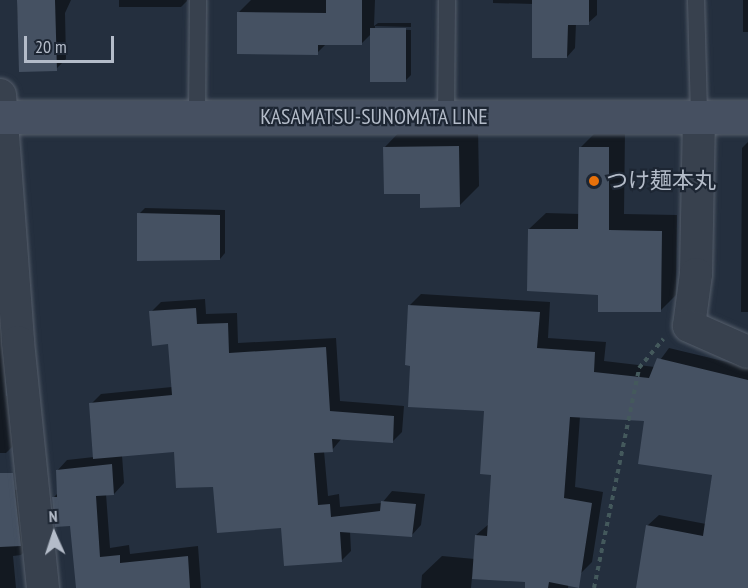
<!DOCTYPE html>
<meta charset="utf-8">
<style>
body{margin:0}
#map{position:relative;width:748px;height:588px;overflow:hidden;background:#242f3e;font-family:"PT Sans Narrow","Noto Sans JP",sans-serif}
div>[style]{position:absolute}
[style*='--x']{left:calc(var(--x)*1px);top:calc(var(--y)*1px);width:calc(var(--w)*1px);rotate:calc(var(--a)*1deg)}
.shadow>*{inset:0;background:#0007}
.building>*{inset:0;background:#455162}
.path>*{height:4px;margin-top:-2px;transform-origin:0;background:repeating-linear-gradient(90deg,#44595c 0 4.5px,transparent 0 9px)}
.roads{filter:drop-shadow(0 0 2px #565f6c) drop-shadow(0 0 2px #565f6c)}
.lane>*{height:16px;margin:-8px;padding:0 8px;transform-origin:8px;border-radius:8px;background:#38414e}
.street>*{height:32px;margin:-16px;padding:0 16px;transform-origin:16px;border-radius:16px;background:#38414e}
.secondary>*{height:33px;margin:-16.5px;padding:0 16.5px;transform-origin:16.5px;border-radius:16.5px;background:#465061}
.dots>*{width:16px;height:16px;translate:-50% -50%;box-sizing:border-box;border:3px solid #1d2633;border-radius:50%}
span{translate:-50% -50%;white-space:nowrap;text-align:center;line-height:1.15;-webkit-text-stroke:4.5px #1d2633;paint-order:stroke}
.street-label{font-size:22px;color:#b4bcc9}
.poi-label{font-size:22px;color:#b4bcc9}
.left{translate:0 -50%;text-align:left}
.north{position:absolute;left:24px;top:504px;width:60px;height:60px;-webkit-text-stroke:4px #1d2633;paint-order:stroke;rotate:357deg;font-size:16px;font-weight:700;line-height:24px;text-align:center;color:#b4bcc9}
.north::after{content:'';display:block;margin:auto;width:21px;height:27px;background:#b4bcc9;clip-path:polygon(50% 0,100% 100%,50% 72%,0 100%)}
.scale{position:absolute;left:24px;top:36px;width:90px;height:27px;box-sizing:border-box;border:3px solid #b4bcc9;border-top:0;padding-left:8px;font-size:18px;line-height:21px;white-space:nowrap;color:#b4bcc9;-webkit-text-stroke:4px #1d2633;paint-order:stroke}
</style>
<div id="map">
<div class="shadow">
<i style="clip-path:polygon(17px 0,71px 0,65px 13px,66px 59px,56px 69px,20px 70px)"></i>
<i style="clip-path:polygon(119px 0,187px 0,187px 1px,181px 7px,119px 7px)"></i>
<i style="clip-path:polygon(251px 0,375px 0,374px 26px,378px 23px,411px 23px,411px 27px,375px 26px,375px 29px,411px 30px,411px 75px,405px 81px,372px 33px,361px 44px,327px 43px,317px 53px,239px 12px)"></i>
<i style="clip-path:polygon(493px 0,597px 0,597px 15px,588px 23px,576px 23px,575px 48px,567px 57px,534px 4px,493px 3px)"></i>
<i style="clip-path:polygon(743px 0,748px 0,748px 32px,743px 32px)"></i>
<i style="clip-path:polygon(404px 127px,478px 127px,479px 186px,459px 206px,421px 193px,385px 147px)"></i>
<i style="clip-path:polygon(597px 131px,625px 131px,624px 214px,677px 215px,676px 295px,660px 311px,600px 294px,529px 229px,546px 213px,580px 214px,581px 147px)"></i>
<i style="clip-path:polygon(748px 142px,748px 312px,741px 312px,742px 148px)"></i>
<i style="clip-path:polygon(145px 208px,225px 210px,225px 253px,220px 259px,139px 214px)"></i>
<i style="clip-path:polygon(421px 294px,550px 302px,548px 338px,606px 342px,604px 361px,655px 367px,669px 348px,748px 367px,748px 588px,675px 588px,647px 526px,659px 515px,706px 524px,714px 474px,646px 420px,580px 416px,575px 487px,603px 492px,592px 562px,581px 573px,570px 571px,568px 588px,526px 588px,527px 580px,472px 577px,471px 588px,421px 588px,422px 575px,442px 556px,475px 559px,476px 535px,489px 524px,493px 474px,485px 409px,411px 364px,410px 305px)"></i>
<i style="clip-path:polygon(205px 299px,206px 314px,237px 313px,238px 343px,336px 338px,340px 401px,404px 406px,402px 432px,392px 442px,342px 438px,332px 450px,324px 451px,328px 496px,339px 494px,340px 507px,382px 503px,392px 491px,425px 494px,421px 525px,411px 536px,350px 531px,351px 551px,341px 561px,215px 486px,176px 450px,122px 455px,124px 483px,114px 494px,106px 494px,110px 548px,129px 545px,130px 554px,198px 546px,201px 588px,77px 588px,71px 524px,53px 498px,59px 492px,57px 471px,67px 460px,94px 457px,91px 404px,101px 394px,172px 387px,169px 343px,151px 312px,161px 302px)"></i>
<i style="clip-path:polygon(0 312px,3px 312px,6px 396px,18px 395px,23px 436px,6px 453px,0 453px)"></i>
<i style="clip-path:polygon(27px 489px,32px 544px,21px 555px,13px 556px,16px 588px,0 588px,0 491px)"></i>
</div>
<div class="building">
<i style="clip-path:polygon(17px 0,55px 0,57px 71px,19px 72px)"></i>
<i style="clip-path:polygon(326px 0,362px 0,362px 45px,318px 45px,318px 55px,237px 54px,237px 12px,326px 13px)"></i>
<i style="clip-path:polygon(532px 0,589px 0,589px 25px,568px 25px,567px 58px,532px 58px)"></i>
<i style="clip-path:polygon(370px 28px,406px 28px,406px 82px,370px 82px)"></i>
<i style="clip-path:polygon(459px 146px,460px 207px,420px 208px,420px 194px,384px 194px,383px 147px)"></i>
<i style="clip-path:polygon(579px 147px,609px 147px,609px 230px,662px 231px,661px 312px,598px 312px,598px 295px,527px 291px,528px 229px,578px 229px)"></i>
<i style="clip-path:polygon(137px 213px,220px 215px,220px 260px,137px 261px)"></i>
<i style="clip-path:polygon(408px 305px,540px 312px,537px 348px,595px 352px,594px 372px,649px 378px,657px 358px,748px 380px,748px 588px,636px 588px,646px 525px,703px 536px,712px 475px,638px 464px,644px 421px,570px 417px,564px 498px,592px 503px,579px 588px,549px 582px,548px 588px,525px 588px,525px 582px,472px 579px,475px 535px,487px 536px,491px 475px,480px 474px,484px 411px,408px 407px,410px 366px,405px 365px)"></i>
<i style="clip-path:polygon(196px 308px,197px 324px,228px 323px,229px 353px,326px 347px,330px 411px,394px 416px,393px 443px,332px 439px,333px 452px,314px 453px,318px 505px,330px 504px,331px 517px,380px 511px,381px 501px,416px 504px,412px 537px,340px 532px,342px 562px,284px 566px,281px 528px,217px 533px,213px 487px,176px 488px,174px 452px,93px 459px,89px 403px,172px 395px,168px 344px,152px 346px,149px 311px)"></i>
<i style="clip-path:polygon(112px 464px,114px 495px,96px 496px,100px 557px,120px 555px,120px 563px,188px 556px,190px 588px,76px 588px,70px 526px,55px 527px,52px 497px,57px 497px,56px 470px)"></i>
<i style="clip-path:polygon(0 473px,13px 473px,21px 546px,0 547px)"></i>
</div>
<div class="path">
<i style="--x:594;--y:588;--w:225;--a:-78.4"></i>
<i style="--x:639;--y:368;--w:38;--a:-50"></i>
</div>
<div class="roads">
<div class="lane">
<i style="--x:696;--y:0;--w:117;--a:88.5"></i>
<i style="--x:197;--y:117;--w:117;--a:-89.5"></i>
<i style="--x:446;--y:117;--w:117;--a:-89.5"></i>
</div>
<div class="street">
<i style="--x:0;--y:95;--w:248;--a:85.8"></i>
<i style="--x:18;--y:342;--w:247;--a:84.2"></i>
<i style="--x:699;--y:117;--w:157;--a:91.1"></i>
<i style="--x:696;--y:274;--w:52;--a:97.7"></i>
<i style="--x:689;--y:326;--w:64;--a:23.8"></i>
</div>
<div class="secondary">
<i style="--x:0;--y:117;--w:748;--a:0"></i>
</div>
</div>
<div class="dots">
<i style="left:594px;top:181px;background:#e8710a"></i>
</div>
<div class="street-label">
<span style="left:374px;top:117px">KASAMATSU-SUNOMATA LINE</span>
</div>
<div class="poi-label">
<span class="left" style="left:606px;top:181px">つけ麺本丸</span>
</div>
<div class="north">N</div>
<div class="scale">20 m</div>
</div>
